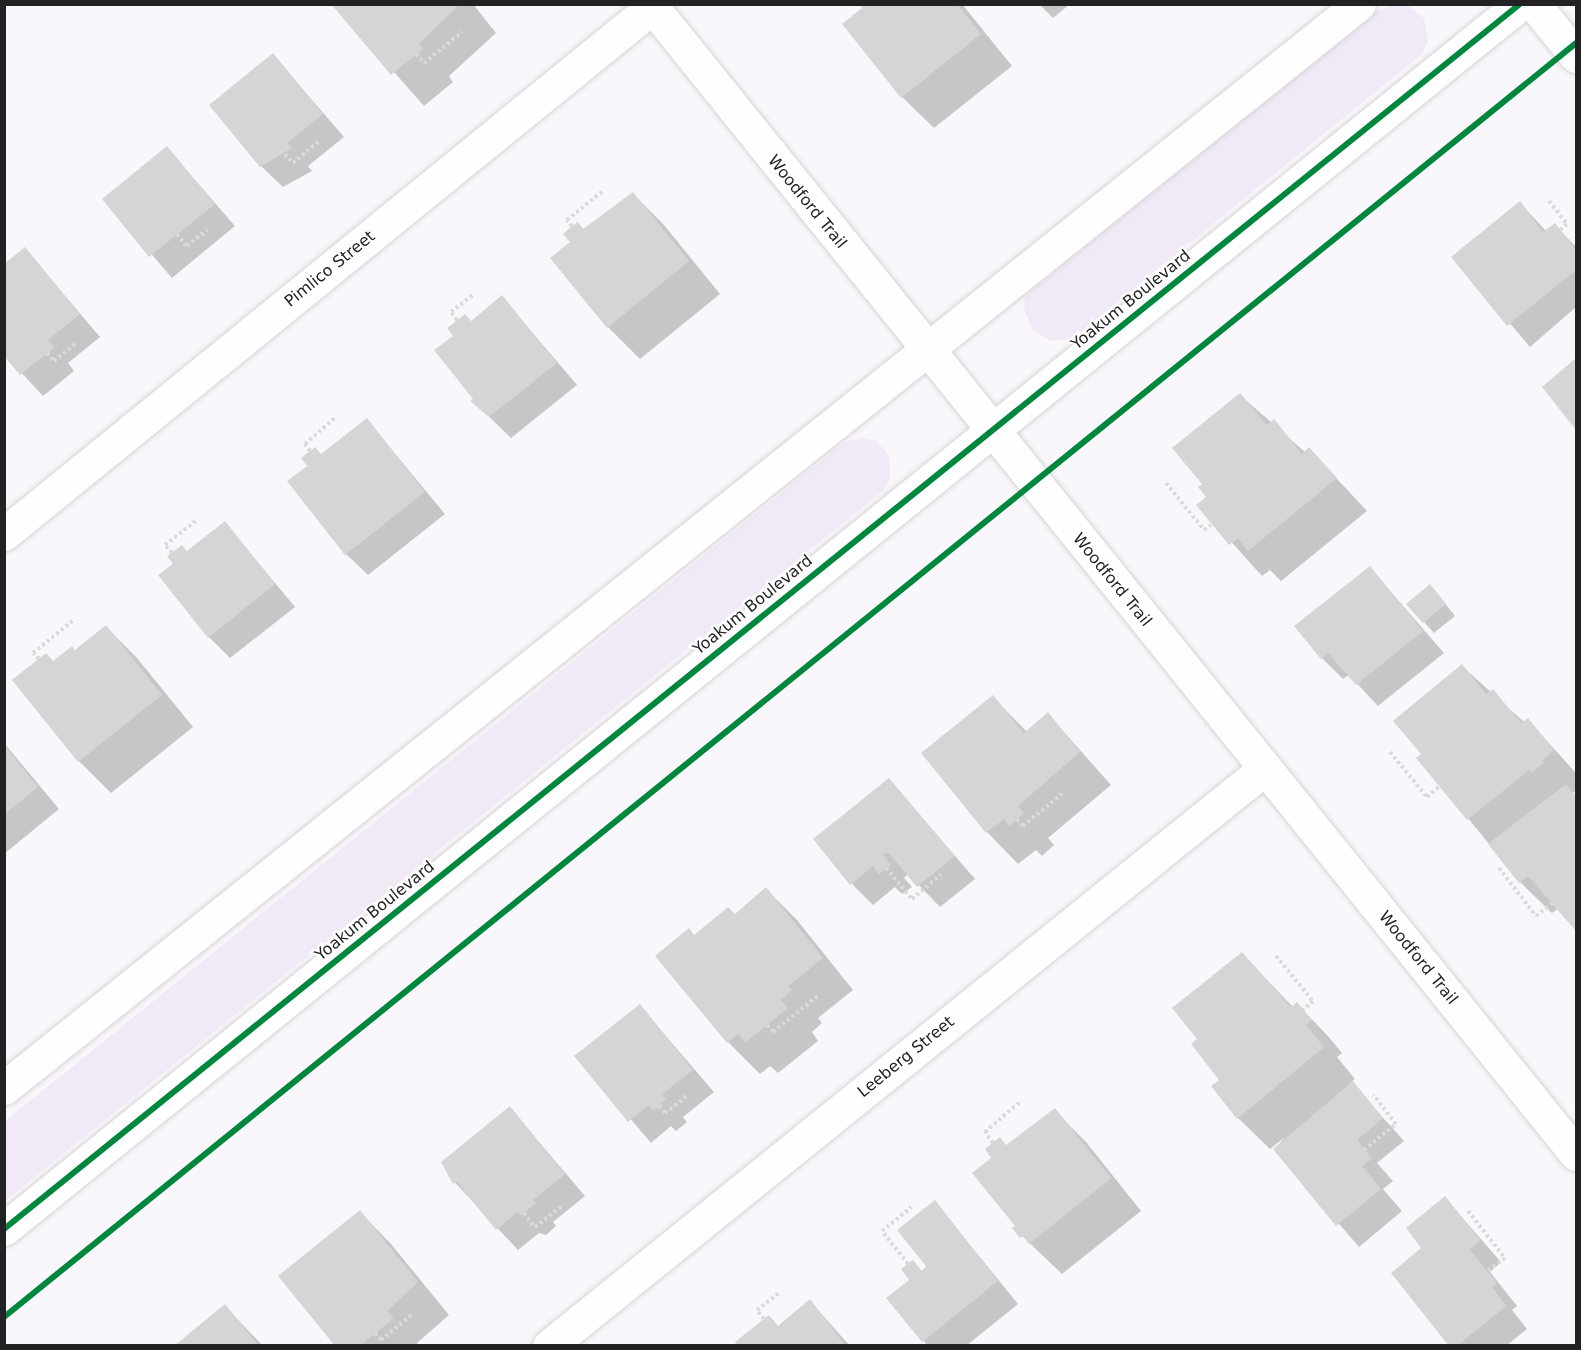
<!DOCTYPE html>
<style>
body{margin:0}
#map{position:relative;width:1581px;height:1350px;overflow:hidden;background:#f9f7fb;font-family:"DejaVu Sans",sans-serif}
div>[style]{position:absolute}
[style*='--x']{left:calc(var(--x)*1px);top:calc(var(--y)*1px);width:calc(var(--w)*1px);rotate:calc(var(--a)*1deg)}
.green>*{inset:0;background:#f1e9f6}
.shadow>*{inset:0;background:#0003}
.building>*{inset:0;background:#d6d4d7}
.path>*{height:4px;margin-top:-2px;transform-origin:0;background:repeating-linear-gradient(90deg,#dadadb 0 3px,transparent 0 6px)}
.roads{filter:drop-shadow(0 0 2px #d5d4d6) drop-shadow(0 0 2px #d5d4d6)}
.street>*{height:33px;margin:-16.5px;padding:0 16.5px;transform-origin:16.5px;border-radius:16.5px;background:#fefefe}
.cycleway>*{height:6px;margin:-3px;padding:0 3px;transform-origin:3px;border-radius:3px;background:#00873e}
span{translate:-50% -50%;white-space:nowrap;text-align:center;line-height:1.15;-webkit-text-stroke:4.5px #fff;paint-order:stroke}
.street-label{font-size:16px;color:#222123}
.frame{position:absolute;inset:0;border:6px solid #222123;pointer-events:none}
</style>
<div id="map">
<div class="green">
<i style="clip-path:polygon(1394px 5px,1407px 5px,1424px 18px,1428px 42px,1421px 55px,1080px 332px,1066px 340px,1050px 341px,1032px 329px,1024px 309px,1025px 297px,1033px 289px,1377px 11px)"></i>
<i style="clip-path:polygon(860px 438px,876px 441px,889px 455px,890px 477px,884px 490px,5px 1201px,5px 1121px,843px 443px)"></i>
</div>
<div class="shadow">
<i style="clip-path:polygon(334px 4px,473px 4px,496px 33px,449px 76px,453px 82px,424px 106px)"></i>
<i style="clip-path:polygon(862px 4px,962px 4px,1012px 66px,934px 128px,902px 97px)"></i>
<i style="clip-path:polygon(1039px 4px,1070px 4px,1053px 18px)"></i>
<i style="clip-path:polygon(273px 55px,344px 137px,308px 166px,312px 171px,283px 187px,261px 166px)"></i>
<i style="clip-path:polygon(167px 148px,235px 226px,172px 278px,104px 199px)"></i>
<i style="clip-path:polygon(633px 194px,664px 225px,720px 294px,640px 359px,608px 327px,552px 258px)"></i>
<i style="clip-path:polygon(1520px 203px,1547px 232px,1555px 225px,1576px 247px,1576px 307px,1530px 347px,1453px 257px)"></i>
<i style="clip-path:polygon(25px 249px,100px 337px,68px 363px,74px 371px,43px 396px,4px 354px)"></i>
<i style="clip-path:polygon(502px 297px,577px 385px,511px 438px,473px 401px,476px 399px,471px 323px)"></i>
<i style="clip-path:polygon(1576px 360px,1576px 427px,1544px 387px)"></i>
<i style="clip-path:polygon(1240px 395px,1305px 452px,1309px 449px,1367px 511px,1281px 581px,1270px 570px,1262px 576px,1198px 505px,1208px 498px,1204px 484px)"></i>
<i style="clip-path:polygon(367px 420px,445px 514px,368px 575px,346px 554px,322px 456px)"></i>
<i style="clip-path:polygon(225px 523px,295px 607px,230px 658px,209px 637px,188px 552px)"></i>
<i style="clip-path:polygon(1370px 568px,1444px 653px,1378px 706px,1349px 675px,1343px 679px,1322px 658px)"></i>
<i style="clip-path:polygon(1440px 597px,1455px 616px,1434px 633px,1424px 622px)"></i>
<i style="clip-path:polygon(106px 627px,137px 658px,193px 727px,111px 793px,79px 761px,14px 681px,76px 651px)"></i>
<i style="clip-path:polygon(1462px 666px,1524px 722px,1528px 720px,1576px 773px,1576px 790px,1573px 793px,1576px 797px,1576px 929px,1559px 908px,1552px 913px,1520px 882px,1419px 758px)"></i>
<i style="clip-path:polygon(993px 697px,1027px 732px,1048px 714px,1111px 785px,1048px 838px,1054px 845px,1042px 856px,1036px 850px,1018px 864px,987px 832px)"></i>
<i style="clip-path:polygon(4px 743px,59px 809px,4px 854px)"></i>
<i style="clip-path:polygon(889px 780px,975px 879px,940px 907px,908px 874px,904px 878px,912px 887px,902px 894px,895px 887px,873px 905px,852px 884px)"></i>
<i style="clip-path:polygon(766px 889px,797px 920px,853px 990px,818px 1018px,822px 1023px,812px 1032px,818px 1041px,778px 1073px,770px 1066px,760px 1074px,728px 1042px,694px 936px,735px 916px)"></i>
<i style="clip-path:polygon(1242px 954px,1293px 1007px,1297px 1004px,1328px 1036px,1342px 1053px,1337px 1057px,1355px 1079px,1351px 1082px,1404px 1141px,1377px 1163px,1393px 1181px,1383px 1189px,1402px 1211px,1359px 1247px,1275px 1149px,1285px 1137px,1270px 1149px,1238px 1118px,1199px 1039px)"></i>
<i style="clip-path:polygon(640px 1006px,714px 1092px,683px 1117px,687px 1122px,676px 1131px,671px 1126px,651px 1143px,577px 1056px)"></i>
<i style="clip-path:polygon(510px 1108px,585px 1196px,553px 1222px,556px 1226px,546px 1235px,539px 1233px,518px 1250px,448px 1175px)"></i>
<i style="clip-path:polygon(1054px 1110px,1086px 1142px,1141px 1211px,1062px 1274px,1014px 1228px,1017px 1226px,994px 1158px)"></i>
<i style="clip-path:polygon(1445px 1198px,1501px 1262px,1490px 1272px,1517px 1306px,1512px 1310px,1527px 1329px,1506px 1346px,1451px 1346px,1423px 1248px)"></i>
<i style="clip-path:polygon(935px 1202px,1018px 1304px,966px 1346px,928px 1346px,888px 1298px,928px 1266px)"></i>
<i style="clip-path:polygon(360px 1212px,391px 1244px,449px 1315px,417px 1343px,419px 1346px,337px 1346px)"></i>
<i style="clip-path:polygon(810px 1301px,850px 1346px,740px 1346px,778px 1327px)"></i>
<i style="clip-path:polygon(225px 1306px,263px 1346px,176px 1346px)"></i>
</div>
<div class="building">
<i style="clip-path:polygon(331px 4px,460px 4px,419px 44px,423px 49px,391px 75px)"></i>
<i style="clip-path:polygon(860px 4px,957px 4px,981px 34px,901px 98px,842px 24px,862px 8px)"></i>
<i style="clip-path:polygon(273px 53px,323px 114px,287px 143px,292px 148px,260px 167px,209px 105px)"></i>
<i style="clip-path:polygon(167px 146px,215px 204px,149px 257px,102px 199px)"></i>
<i style="clip-path:polygon(633px 192px,689px 261px,607px 328px,550px 258px,570px 242px,563px 234px,572px 226px,578px 222px,583px 229px)"></i>
<i style="clip-path:polygon(1520px 201px,1543px 232px,1555px 223px,1576px 250px,1576px 270px,1507px 326px,1451px 257px)"></i>
<i style="clip-path:polygon(25px 247px,80px 314px,48px 340px,54px 348px,20px 375px,4px 356px,4px 264px)"></i>
<i style="clip-path:polygon(502px 295px,557px 363px,489px 417px,470px 401px,473px 399px,434px 350px,453px 336px,447px 328px,465px 314px,471px 321px)"></i>
<i style="clip-path:polygon(1576px 358px,1576px 430px,1542px 387px)"></i>
<i style="clip-path:polygon(1240px 393px,1267px 425px,1274px 419px,1302px 454px,1309px 447px,1337px 478px,1248px 551px,1238px 538px,1229px 545px,1196px 505px,1206px 497px,1198px 487px,1202px 484px,1172px 448px)"></i>
<i style="clip-path:polygon(367px 418px,425px 492px,345px 555px,287px 481px,307px 466px,301px 458px,315px 447px,321px 454px)"></i>
<i style="clip-path:polygon(225px 521px,275px 584px,208px 638px,158px 575px,173px 564px,167px 556px,182px 545px,187px 551px)"></i>
<i style="clip-path:polygon(1370px 566px,1423px 631px,1356px 685px,1328px 653px,1321px 659px,1294px 626px)"></i>
<i style="clip-path:polygon(1430px 584px,1446px 604px,1423px 623px,1406px 604px)"></i>
<i style="clip-path:polygon(106px 625px,162px 695px,78px 762px,12px 680px,46px 653px,53px 661px,72px 646px,75px 650px)"></i>
<i style="clip-path:polygon(1462px 664px,1486px 694px,1493px 689px,1521px 723px,1528px 718px,1554px 750px,1542px 761px,1544px 763px,1531px 773px,1529px 770px,1467px 820px,1416px 758px,1421px 754px,1393px 721px)"></i>
<i style="clip-path:polygon(993px 695px,1024px 733px,1048px 712px,1080px 752px,1018px 806px,1024px 813px,1017px 819px,1009px 826px,1004px 819px,986px 833px,921px 753px)"></i>
<i style="clip-path:polygon(4px 745px,38px 787px,4px 815px)"></i>
<i style="clip-path:polygon(889px 778px,955px 856px,917px 887px,888px 852px,883px 855px,891px 865px,879px 874px,873px 866px,850px 885px,813px 839px)"></i>
<i style="clip-path:polygon(1566px 784px,1576px 797px,1576px 931px,1528px 876px,1519px 883px,1488px 844px)"></i>
<i style="clip-path:polygon(766px 887px,823px 958px,788px 986px,792px 990px,781px 1000px,788px 1008px,745px 1043px,738px 1034px,727px 1043px,655px 956px,689px 928px,694px 935px,728px 907px,735px 914px)"></i>
<i style="clip-path:polygon(1242px 952px,1291px 1007px,1297px 1002px,1312px 1020px,1306px 1025px,1324px 1047px,1237px 1119px,1211px 1086px,1219px 1080px,1191px 1044px,1197px 1039px,1172px 1008px)"></i>
<i style="clip-path:polygon(640px 1004px,693px 1070px,662px 1094px,666px 1099px,659px 1106px,653px 1111px,649px 1105px,628px 1122px,574px 1056px)"></i>
<i style="clip-path:polygon(1353px 1081px,1383px 1118px,1357px 1140px,1372px 1159px,1362px 1166px,1381px 1189px,1336px 1226px,1273px 1149px)"></i>
<i style="clip-path:polygon(510px 1106px,565px 1174px,533px 1200px,536px 1203px,524px 1213px,521px 1216px,517px 1212px,496px 1230px,457px 1182px,453px 1184px,441px 1162px)"></i>
<i style="clip-path:polygon(1055px 1108px,1111px 1178px,1029px 1244px,1023px 1236px,1020px 1238px,1012px 1228px,1015px 1226px,972px 1173px,991px 1158px,985px 1149px,1000px 1137px,1006px 1145px)"></i>
<i style="clip-path:polygon(1445px 1196px,1480px 1240px,1470px 1250px,1497px 1283px,1492px 1287px,1506px 1306px,1457px 1346px,1449px 1346px,1391px 1273px,1421px 1248px,1406px 1228px)"></i>
<i style="clip-path:polygon(935px 1200px,998px 1281px,922px 1342px,886px 1298px,909px 1280px,901px 1269px,913px 1260px,922px 1271px,926px 1266px,897px 1230px)"></i>
<i style="clip-path:polygon(360px 1210px,418px 1282px,387px 1311px,394px 1318px,360px 1346px,335px 1346px,278px 1276px)"></i>
<i style="clip-path:polygon(810px 1299px,846px 1346px,738px 1346px,735px 1342px,769px 1315px,778px 1326px)"></i>
<i style="clip-path:polygon(225px 1304px,259px 1346px,174px 1346px)"></i>
</div>
<div class="path">
<i style="--x:416;--y:54;--w:12;--a:48"></i>
<i style="--x:424;--y:63;--w:49;--a:-39.2"></i>
<i style="--x:285;--y:154;--w:12;--a:48"></i>
<i style="--x:293;--y:163;--w:33;--a:-40"></i>
<i style="--x:1549;--y:201;--w:29;--a:52"></i>
<i style="--x:1567;--y:224;--w:9;--a:139"></i>
<i style="--x:572;--y:226;--w:8;--a:-130"></i>
<i style="--x:567;--y:220;--w:48;--a:-39"></i>
<i style="--x:177;--y:234;--w:16;--a:50"></i>
<i style="--x:187;--y:246;--w:26;--a:-39"></i>
<i style="--x:457;--y:320;--w:10;--a:-127"></i>
<i style="--x:451;--y:312;--w:29;--a:-38"></i>
<i style="--x:47;--y:353;--w:11;--a:49"></i>
<i style="--x:54;--y:361;--w:27;--a:-39"></i>
<i style="--x:310;--y:451;--w:9;--a:-126"></i>
<i style="--x:305;--y:444;--w:41;--a:-41.1"></i>
<i style="--x:1166;--y:483;--w:60;--a:51"></i>
<i style="--x:1204;--y:530;--w:10;--a:-37"></i>
<i style="--x:172;--y:553;--w:11;--a:-131"></i>
<i style="--x:165;--y:545;--w:39;--a:-38"></i>
<i style="--x:39;--y:659;--w:8;--a:-135"></i>
<i style="--x:33;--y:653;--w:54;--a:-39"></i>
<i style="--x:1390;--y:752;--w:58;--a:50.6"></i>
<i style="--x:1427;--y:797;--w:17;--a:-40"></i>
<i style="--x:1017;--y:819;--w:9;--a:49"></i>
<i style="--x:1023;--y:826;--w:52;--a:-39.5"></i>
<i style="--x:886;--y:868;--w:40;--a:50"></i>
<i style="--x:912;--y:899;--w:38;--a:-40"></i>
<i style="--x:1499;--y:868;--w:61;--a:52.4"></i>
<i style="--x:1536;--y:916;--w:23;--a:-38"></i>
<i style="--x:1276;--y:956;--w:58;--a:50.6"></i>
<i style="--x:1313;--y:1001;--w:13;--a:138"></i>
<i style="--x:767;--y:1025;--w:9;--a:49"></i>
<i style="--x:773;--y:1032;--w:60;--a:-39"></i>
<i style="--x:659;--y:1106;--w:9;--a:49"></i>
<i style="--x:665;--y:1113;--w:29;--a:-38"></i>
<i style="--x:993;--y:1143;--w:14;--a:-126"></i>
<i style="--x:985;--y:1132;--w:48;--a:-40.7"></i>
<i style="--x:1364;--y:1150;--w:41;--a:-39.1"></i>
<i style="--x:1396;--y:1124;--w:37;--a:-128"></i>
<i style="--x:1468;--y:1211;--w:60;--a:51.8"></i>
<i style="--x:1505;--y:1258;--w:22;--a:144"></i>
<i style="--x:524;--y:1213;--w:18;--a:52"></i>
<i style="--x:535;--y:1227;--w:36;--a:-38"></i>
<i style="--x:908;--y:1264;--w:42;--a:-128.2"></i>
<i style="--x:882;--y:1231;--w:38;--a:-39"></i>
<i style="--x:764;--y:1319;--w:11;--a:-128"></i>
<i style="--x:757;--y:1310;--w:28;--a:-38"></i>
<i style="--x:375;--y:1333;--w:9;--a:49"></i>
<i style="--x:381;--y:1340;--w:41;--a:-39.1"></i>
</div>
<div class="roads">
<div class="street">
<i style="--x:650;--y:4;--w:1476;--a:51.16"></i>
<i style="--x:1534;--y:4;--w:67;--a:51.1"></i>
<i style="--x:4;--y:534;--w:840;--a:-39.11"></i>
<i style="--x:4;--y:1088;--w:1735;--a:-38.66"></i>
<i style="--x:4;--y:1229;--w:1949;--a:-38.94"></i>
<i style="--x:549;--y:1346;--w:919;--a:-38.9"></i>
</div>
</div>
<div class="cycleway">
<i style="--x:4;--y:1229;--w:1949;--a:-38.94"></i>
<i style="--x:4;--y:1317;--w:2023;--a:-39.02"></i>
</div>
<div class="street-label">
<span style="left:807px;top:202px;rotate:51deg">Woodford Trail</span>
<span style="left:330px;top:269px;rotate:-39deg">Pimlico Street</span>
<span style="left:1131px;top:300px;rotate:-39deg">Yoakum Boulevard</span>
<span style="left:1112px;top:580px;rotate:51deg">Woodford Trail</span>
<span style="left:753px;top:605px;rotate:-39deg">Yoakum Boulevard</span>
<span style="left:375px;top:911px;rotate:-39deg">Yoakum Boulevard</span>
<span style="left:1418px;top:958px;rotate:51deg">Woodford Trail</span>
<span style="left:906px;top:1057px;rotate:-39deg">Leeberg Street</span>
</div>
<div class="frame"></div>
</div>
